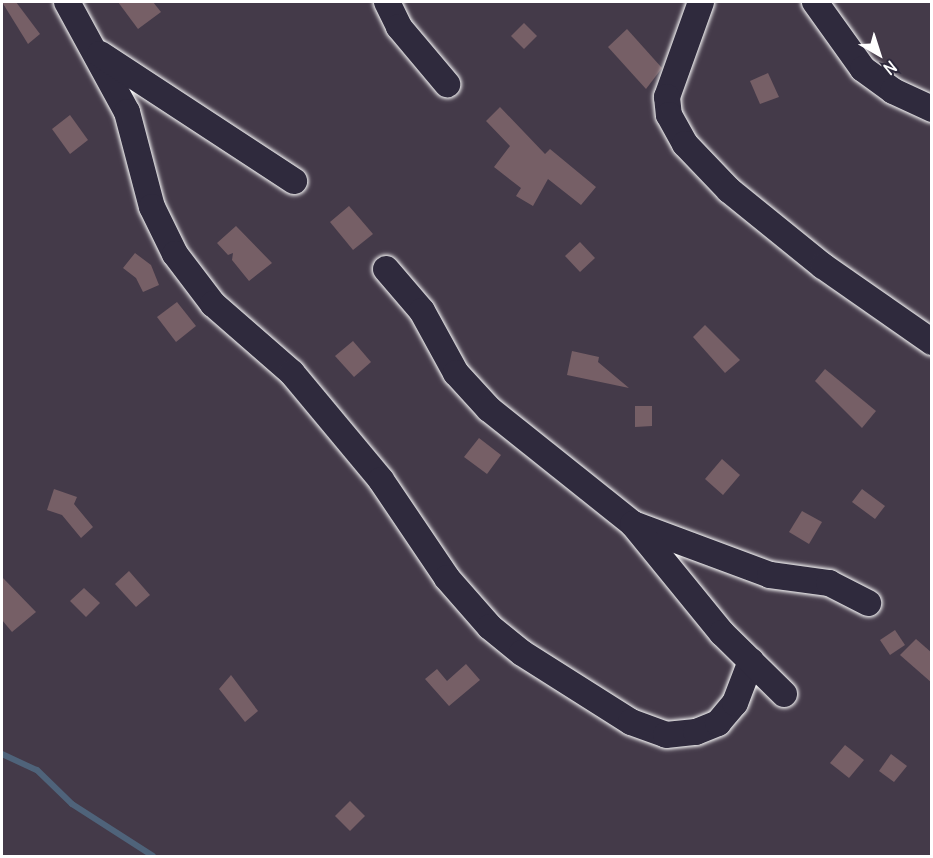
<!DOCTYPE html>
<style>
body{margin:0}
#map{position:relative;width:933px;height:858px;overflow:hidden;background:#443a49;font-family:Delius,sans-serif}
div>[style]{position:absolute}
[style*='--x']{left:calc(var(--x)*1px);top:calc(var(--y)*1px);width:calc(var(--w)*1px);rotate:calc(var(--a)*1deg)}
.stream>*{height:6px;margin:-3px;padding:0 3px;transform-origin:3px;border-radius:3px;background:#4f637a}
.building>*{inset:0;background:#765f66}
.roads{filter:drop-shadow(0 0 2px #fff) drop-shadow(0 0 2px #fff)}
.minor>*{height:26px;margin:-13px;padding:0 13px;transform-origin:13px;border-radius:13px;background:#2f2a3d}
span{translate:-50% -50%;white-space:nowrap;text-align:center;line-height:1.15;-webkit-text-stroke:4.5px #2f2a3d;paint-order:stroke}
.frame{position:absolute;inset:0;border:3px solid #fff;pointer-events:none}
.north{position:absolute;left:849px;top:24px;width:60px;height:60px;-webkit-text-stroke:4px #2f2a3d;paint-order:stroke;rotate:141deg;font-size:16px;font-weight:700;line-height:24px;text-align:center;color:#fff}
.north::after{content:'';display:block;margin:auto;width:21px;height:27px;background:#fff;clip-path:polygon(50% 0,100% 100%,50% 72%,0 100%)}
</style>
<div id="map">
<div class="stream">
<i style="--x:2;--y:754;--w:38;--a:25"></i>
<i style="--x:37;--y:770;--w:49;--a:44.2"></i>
<i style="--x:72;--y:804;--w:96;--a:32.7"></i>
</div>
<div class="building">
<i style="clip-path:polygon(2px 2px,16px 2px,40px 34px,28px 44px)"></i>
<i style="clip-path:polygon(118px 2px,153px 2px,161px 12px,138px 29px)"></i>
<i style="clip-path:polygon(524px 23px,537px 36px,524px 49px,511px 36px)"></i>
<i style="clip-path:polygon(627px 29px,662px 68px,646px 89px,608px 47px)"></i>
<i style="clip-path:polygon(768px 73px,779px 97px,760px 104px,750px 81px)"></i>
<i style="clip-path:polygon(500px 107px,545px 154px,550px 149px,596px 187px,581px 205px,548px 179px,533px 206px,516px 196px,521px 188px,494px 167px,510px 146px,486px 121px)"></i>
<i style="clip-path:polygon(70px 115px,88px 140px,70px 154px,52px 129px)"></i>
<i style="clip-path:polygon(349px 206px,373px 234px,353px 250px,330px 222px)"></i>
<i style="clip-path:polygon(236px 226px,272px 263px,249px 281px,232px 260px,233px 253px,228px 255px,217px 243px)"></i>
<i style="clip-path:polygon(580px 242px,595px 258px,580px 272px,565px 256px)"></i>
<i style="clip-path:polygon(135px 253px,151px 265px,159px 285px,143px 292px,136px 278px,123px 268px)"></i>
<i style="clip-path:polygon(177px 302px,196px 326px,176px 342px,157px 317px)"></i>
<i style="clip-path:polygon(705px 325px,740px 360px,725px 373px,693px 337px)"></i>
<i style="clip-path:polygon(353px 341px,371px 362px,354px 377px,335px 356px)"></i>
<i style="clip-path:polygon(572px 351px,599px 357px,598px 362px,629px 388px,567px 375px)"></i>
<i style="clip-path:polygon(825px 369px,876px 411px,862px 428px,815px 381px)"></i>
<i style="clip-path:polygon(635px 406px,652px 406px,652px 426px,635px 427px)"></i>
<i style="clip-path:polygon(479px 438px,501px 455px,487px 474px,464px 457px)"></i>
<i style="clip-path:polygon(722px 459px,740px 475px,723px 495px,705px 479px)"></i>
<i style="clip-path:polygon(54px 489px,77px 497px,74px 504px,93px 527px,81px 538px,62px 515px,47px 510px)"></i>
<i style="clip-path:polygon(862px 489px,885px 506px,875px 519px,852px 502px)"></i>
<i style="clip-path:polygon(802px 511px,822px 522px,809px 544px,789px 532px)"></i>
<i style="clip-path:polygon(129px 571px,150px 595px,136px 607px,115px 584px)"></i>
<i style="clip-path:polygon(2px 577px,36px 612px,12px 632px,2px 620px)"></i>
<i style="clip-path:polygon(84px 588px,100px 603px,86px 617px,70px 601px)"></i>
<i style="clip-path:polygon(895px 630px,905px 645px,890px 655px,880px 640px)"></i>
<i style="clip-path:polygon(916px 639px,932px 653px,932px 683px,900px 655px)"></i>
<i style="clip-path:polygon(466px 664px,480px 680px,449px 706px,425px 679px,437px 669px,447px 681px)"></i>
<i style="clip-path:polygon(231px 675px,258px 711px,245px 722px,219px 689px)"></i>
<i style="clip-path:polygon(845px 745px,864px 760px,849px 778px,830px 763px)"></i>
<i style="clip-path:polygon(891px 754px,907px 766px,894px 782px,879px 771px)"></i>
<i style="clip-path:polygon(350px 801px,365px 816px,350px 831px,335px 816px)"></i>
</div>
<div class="roads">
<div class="minor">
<i style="--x:67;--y:2;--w:125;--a:61.4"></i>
<i style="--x:127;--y:112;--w:98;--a:75.3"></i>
<i style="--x:152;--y:207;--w:52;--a:63.9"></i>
<i style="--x:175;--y:254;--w:63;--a:52.8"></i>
<i style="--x:213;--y:304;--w:105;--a:41.1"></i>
<i style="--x:292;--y:373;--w:139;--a:50.2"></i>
<i style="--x:381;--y:480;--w:118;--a:56"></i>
<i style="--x:447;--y:578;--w:65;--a:48.7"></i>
<i style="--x:490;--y:627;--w:41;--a:39.1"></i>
<i style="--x:522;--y:653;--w:129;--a:32.3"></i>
<i style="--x:631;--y:722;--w:37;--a:20"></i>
<i style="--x:666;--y:735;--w:30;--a:-6"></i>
<i style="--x:696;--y:732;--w:24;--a:-22"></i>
<i style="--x:718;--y:723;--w:26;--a:-50"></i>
<i style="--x:735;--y:703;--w:45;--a:-69.1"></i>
<i style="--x:387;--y:2;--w:28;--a:64"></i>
<i style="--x:399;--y:27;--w:75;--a:49.9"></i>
<i style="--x:701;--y:2;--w:101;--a:109.7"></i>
<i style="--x:667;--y:97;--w:18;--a:84"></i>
<i style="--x:669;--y:115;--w:33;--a:61"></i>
<i style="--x:685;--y:144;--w:64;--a:46.3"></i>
<i style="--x:729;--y:190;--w:121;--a:39"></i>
<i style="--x:823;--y:266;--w:133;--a:34.9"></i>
<i style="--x:815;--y:2;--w:82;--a:54.4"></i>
<i style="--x:863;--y:69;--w:37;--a:36"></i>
<i style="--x:893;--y:91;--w:43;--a:24.8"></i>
<i style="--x:100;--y:54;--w:232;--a:33.2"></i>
<i style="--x:386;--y:269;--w:55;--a:49.4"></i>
<i style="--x:422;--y:311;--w:71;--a:61.3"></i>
<i style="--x:456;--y:373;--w:49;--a:47.5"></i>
<i style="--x:489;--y:409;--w:184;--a:38.6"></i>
<i style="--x:633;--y:524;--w:146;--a:20.4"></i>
<i style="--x:770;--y:575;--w:60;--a:7.7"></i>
<i style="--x:829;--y:583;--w:44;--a:27.1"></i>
<i style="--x:633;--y:524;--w:141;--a:50.8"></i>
<i style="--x:722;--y:633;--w:87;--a:44.5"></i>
</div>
</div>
<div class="frame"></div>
<div class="north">N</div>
</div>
